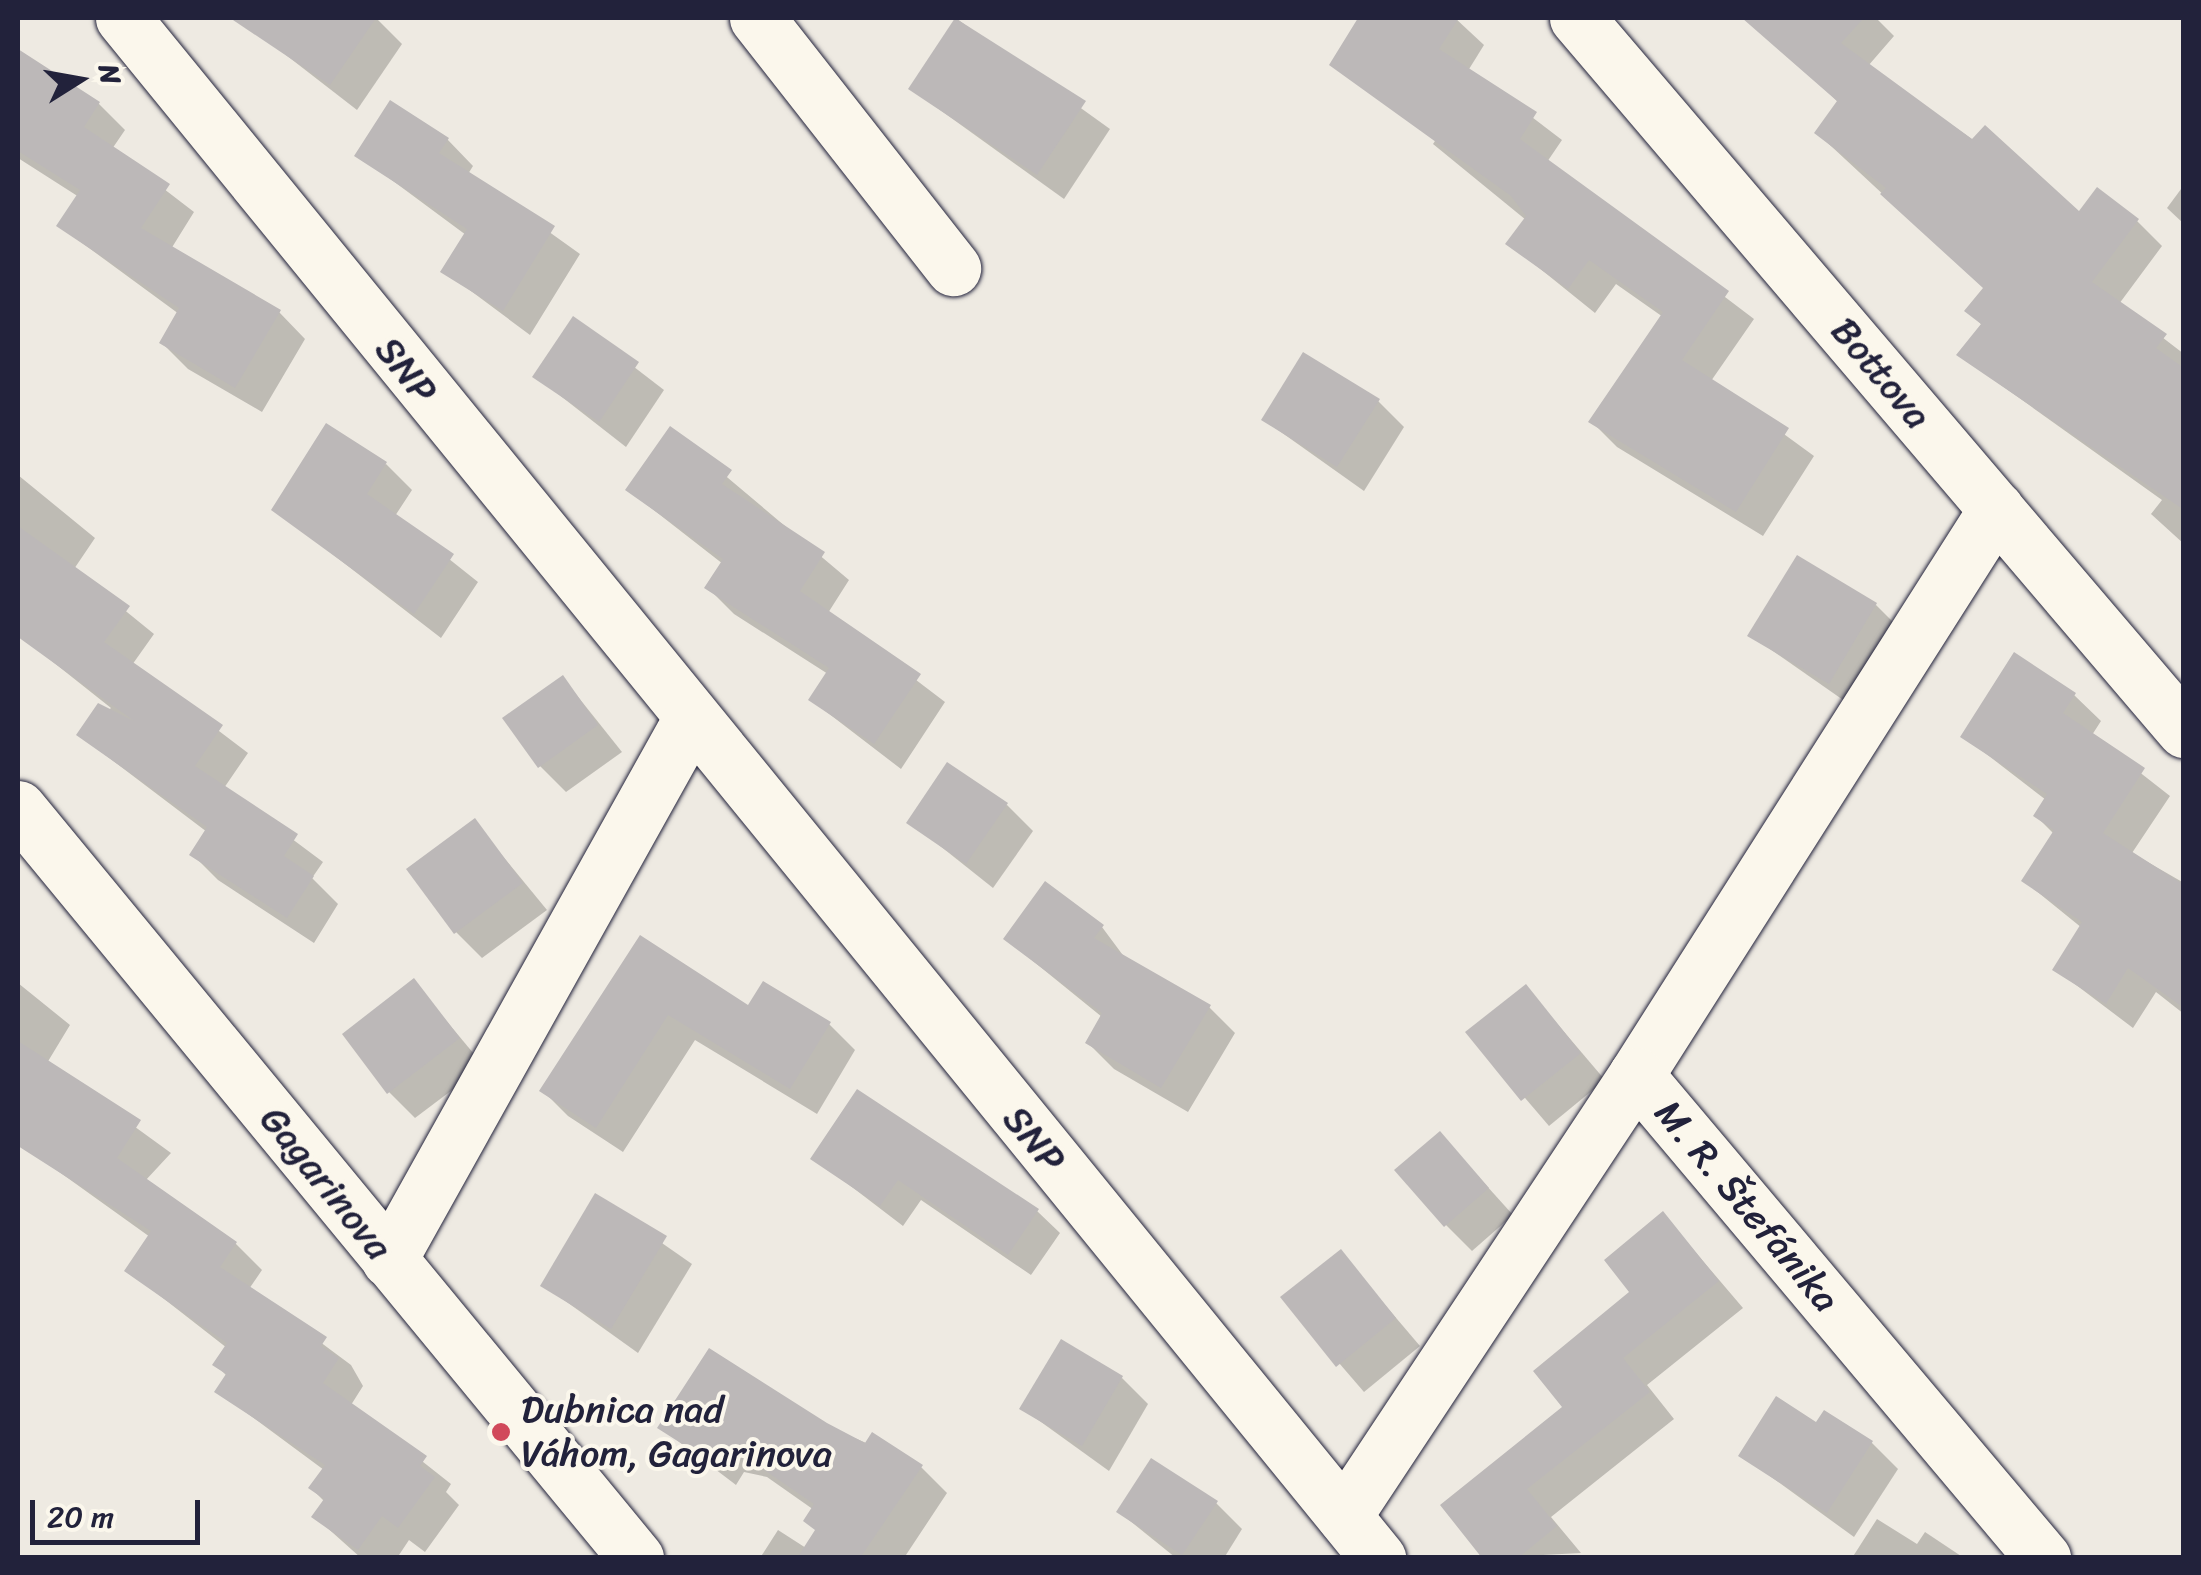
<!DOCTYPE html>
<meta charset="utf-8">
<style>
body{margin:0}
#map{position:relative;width:2201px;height:1575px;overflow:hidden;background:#eeeae2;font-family:Sriracha,sans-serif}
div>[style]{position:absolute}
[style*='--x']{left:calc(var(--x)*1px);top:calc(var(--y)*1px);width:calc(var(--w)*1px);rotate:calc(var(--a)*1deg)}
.shadow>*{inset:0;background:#0003}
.building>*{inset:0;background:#bcb8b8}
.roads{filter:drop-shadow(0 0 2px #22223b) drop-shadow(0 0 2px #22223b)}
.minor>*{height:55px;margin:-27.5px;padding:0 27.5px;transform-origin:27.5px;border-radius:27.5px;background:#fbf7ec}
.dots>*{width:28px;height:28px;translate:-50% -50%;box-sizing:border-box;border:5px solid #fbf7ec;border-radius:50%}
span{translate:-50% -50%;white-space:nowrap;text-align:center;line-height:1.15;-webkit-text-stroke:8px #fbf7ec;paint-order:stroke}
.street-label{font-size:38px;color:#22223b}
.poi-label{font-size:38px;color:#22223b}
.left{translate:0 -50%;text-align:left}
.frame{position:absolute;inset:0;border:20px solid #22223b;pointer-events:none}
.north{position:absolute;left:30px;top:30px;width:100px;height:100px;-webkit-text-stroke:8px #fbf7ec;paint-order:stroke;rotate:79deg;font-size:28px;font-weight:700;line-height:40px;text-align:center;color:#22223b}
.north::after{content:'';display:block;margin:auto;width:35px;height:45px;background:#22223b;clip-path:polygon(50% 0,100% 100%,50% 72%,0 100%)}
.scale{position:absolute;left:30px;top:1500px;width:170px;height:45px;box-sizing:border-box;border:5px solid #22223b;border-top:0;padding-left:12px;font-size:30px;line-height:35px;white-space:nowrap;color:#22223b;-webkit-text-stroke:8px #fbf7ec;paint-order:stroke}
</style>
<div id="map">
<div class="shadow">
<i style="clip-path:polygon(278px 18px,376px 18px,402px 44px,357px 110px,264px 38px)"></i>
<i style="clip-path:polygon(1368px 18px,1455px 18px,1484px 45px,1461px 82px)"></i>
<i style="clip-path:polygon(1754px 18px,1876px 18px,1894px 36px,1868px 66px,2080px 215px,2137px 221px,2162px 246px,2119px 304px,2184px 354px,2184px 544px,2151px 514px,2162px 500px,1959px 355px,1983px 326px,1968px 311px,1985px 289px,1817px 133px,1839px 103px)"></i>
<i style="clip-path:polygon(957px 19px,1110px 129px,1064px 199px,911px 89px)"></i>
<i style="clip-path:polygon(18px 52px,99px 104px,125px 130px,112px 149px,194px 212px,171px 249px,279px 312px,305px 339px,262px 412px,188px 369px,162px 343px,179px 314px,59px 226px,79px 197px,18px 158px)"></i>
<i style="clip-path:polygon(1478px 76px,1562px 140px,1547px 162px,1754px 319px,1711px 381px,1814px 456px,1763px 536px,1617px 447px,1591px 421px,1663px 317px,1616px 284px,1595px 313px,1508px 243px,1526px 220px,1433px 144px)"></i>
<i style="clip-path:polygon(447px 139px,473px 166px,468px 174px,580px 254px,530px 335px,444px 271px,466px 235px,358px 155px)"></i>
<i style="clip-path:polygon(2184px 185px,2184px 224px,2167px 208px)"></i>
<i style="clip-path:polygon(573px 320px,664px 390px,626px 447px,535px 376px)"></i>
<i style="clip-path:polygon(1378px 401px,1404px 427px,1364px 491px,1264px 420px)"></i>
<i style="clip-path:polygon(671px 430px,849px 580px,828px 613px,945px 702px,901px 769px,811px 700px,828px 674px,734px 614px,708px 588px,723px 564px,628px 490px)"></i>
<i style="clip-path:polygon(386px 464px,412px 490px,395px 516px,478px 582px,441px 638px,274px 509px)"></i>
<i style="clip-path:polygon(18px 475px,95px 538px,74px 569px,154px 634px,132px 665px,248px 753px,224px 788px,323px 862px,312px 878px,338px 904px,314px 943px,218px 880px,192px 854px,207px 832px,79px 735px,111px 708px,19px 635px,41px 605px,18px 589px)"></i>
<i style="clip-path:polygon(1876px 605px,1902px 631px,1856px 709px,1750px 635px)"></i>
<i style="clip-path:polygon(563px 678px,622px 752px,566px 792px,540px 766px)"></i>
<i style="clip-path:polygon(2074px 695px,2101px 721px,2092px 735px,2170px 796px,2132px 853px,2184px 883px,2184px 1014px,2156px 992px,2133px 1028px,2055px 969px,2082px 928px,2024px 881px,2054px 834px,2036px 816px,2046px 800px,1963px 736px)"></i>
<i style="clip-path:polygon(1007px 805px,1033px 831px,993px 888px,910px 822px)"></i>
<i style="clip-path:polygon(474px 821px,547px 910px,482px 958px,456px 932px)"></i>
<i style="clip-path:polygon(1102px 927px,1125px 958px,1209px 1007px,1235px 1033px,1188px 1112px,1114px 1069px,1088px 1043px,1102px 1017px,1006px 939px)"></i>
<i style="clip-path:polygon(641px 939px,749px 1009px,829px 1024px,855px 1050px,817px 1114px,695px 1040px,623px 1152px,568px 1116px,542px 1090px)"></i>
<i style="clip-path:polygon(414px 982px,484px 1066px,415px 1118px,389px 1092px)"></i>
<i style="clip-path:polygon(18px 983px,70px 1025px,47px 1063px,171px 1153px,145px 1181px,236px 1244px,262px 1270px,249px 1289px,351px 1365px,363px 1386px,351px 1405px,451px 1484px,446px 1492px,459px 1505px,425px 1552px,409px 1540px,397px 1558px,361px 1558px,314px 1516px,325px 1502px,311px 1488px,324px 1470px,217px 1391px,227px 1376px,216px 1365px,227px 1348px,127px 1270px,150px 1237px,30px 1151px,50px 1120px,18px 1100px)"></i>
<i style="clip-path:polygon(1526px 987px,1605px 1080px,1549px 1126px,1469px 1032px)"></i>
<i style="clip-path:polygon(1440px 1134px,1513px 1215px,1472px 1251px,1446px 1225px)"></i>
<i style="clip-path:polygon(814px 1158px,1037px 1211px,1060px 1233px,1031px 1275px,921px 1200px,903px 1226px)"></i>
<i style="clip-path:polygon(596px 1197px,692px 1264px,638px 1353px,543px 1285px)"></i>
<i style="clip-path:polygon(1663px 1214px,1743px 1308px,1647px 1385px,1674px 1419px,1551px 1517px,1581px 1553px,1485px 1558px,1633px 1293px)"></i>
<i style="clip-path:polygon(1340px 1252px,1420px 1346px,1364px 1392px,1283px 1298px)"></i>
<i style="clip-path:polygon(1122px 1378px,1148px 1404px,1109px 1471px,1023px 1409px)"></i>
<i style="clip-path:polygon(825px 1425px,921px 1467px,947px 1493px,904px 1558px,760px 1558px,778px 1530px,806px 1548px,817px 1532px,814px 1510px,767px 1477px,744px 1472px,736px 1485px,661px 1428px)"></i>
<i style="clip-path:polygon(1816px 1425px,1872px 1443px,1898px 1469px,1854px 1537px,1741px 1455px)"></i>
<i style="clip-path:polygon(1216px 1503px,1242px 1529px,1224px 1558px,1176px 1558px,1119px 1512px)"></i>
<i style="clip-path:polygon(1877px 1519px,1917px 1544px,1925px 1532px,1964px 1558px,1852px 1558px)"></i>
</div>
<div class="building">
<i style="clip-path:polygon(230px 18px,376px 18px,330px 85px)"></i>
<i style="clip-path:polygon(955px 18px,1086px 101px,1037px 175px,908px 89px)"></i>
<i style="clip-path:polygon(1358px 18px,1459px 18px,1439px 49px,1537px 112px,1520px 139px,1729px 291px,1682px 360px,1789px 428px,1736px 512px,1588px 422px,1663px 312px,1589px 260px,1568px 289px,1505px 244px,1526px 216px,1511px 196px,1329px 65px)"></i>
<i style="clip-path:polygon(1742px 18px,1864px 18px,1841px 43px,1972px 139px,1985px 125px,2079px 211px,2097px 187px,2139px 219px,2092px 282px,2167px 334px,2156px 348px,2184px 368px,2184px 510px,1956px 355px,1981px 324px,1964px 311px,1983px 288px,1880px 194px,1886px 188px,1814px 133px,1837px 101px)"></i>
<i style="clip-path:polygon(18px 49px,100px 102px,84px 127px,170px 184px,141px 228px,281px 310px,235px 388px,159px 343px,179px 308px,56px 226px,80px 190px,18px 151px)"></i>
<i style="clip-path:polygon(390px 100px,449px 138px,439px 153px,555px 226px,503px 311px,440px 272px,467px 229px,354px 156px)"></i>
<i style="clip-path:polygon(573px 316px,639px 362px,599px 422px,532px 377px)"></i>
<i style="clip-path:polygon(1303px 352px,1380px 399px,1337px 467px,1261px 420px)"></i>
<i style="clip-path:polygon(326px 423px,387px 462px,367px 494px,454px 554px,414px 614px,271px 510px)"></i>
<i style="clip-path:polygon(670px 426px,732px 470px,722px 484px,825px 552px,800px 591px,921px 674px,874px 744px,808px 700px,829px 668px,704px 588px,723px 559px,625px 490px)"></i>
<i style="clip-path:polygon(18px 526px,130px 606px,104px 642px,223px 725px,195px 766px,298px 834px,284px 856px,314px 876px,287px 918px,189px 855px,207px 827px,76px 735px,98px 703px,134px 721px,18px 637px)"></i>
<i style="clip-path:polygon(1797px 555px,1877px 603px,1829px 684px,1747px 636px)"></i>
<i style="clip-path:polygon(2014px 652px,2076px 693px,2063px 713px,2145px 768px,2103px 833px,2184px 885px,2184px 1008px,2128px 968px,2106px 1004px,2052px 970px,2082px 922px,2021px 881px,2054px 830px,2033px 816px,2047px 794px,1960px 737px)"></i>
<i style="clip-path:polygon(563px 675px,598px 725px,538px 768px,502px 718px)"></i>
<i style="clip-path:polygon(947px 762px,1008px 803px,966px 864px,906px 823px)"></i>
<i style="clip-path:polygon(475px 818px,523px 883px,454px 934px,406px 869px)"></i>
<i style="clip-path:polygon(1045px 881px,1104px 925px,1094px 938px,1211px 1005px,1161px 1088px,1085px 1043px,1102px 1013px,1003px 939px)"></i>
<i style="clip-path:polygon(640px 935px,748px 1005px,763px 981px,831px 1022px,790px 1089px,668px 1015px,596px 1128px,539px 1091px)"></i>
<i style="clip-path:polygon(414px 978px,460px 1038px,387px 1094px,342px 1034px)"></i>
<i style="clip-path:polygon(1526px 984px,1581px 1053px,1521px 1101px,1465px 1032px)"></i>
<i style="clip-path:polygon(18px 1041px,141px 1120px,117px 1158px,237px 1242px,220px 1267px,327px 1337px,321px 1346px,339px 1358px,323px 1383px,427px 1456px,420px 1466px,435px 1477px,398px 1528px,382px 1516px,358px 1550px,311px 1517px,324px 1499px,308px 1488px,325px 1465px,214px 1392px,226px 1374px,212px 1365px,227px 1343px,124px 1271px,151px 1231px,18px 1146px)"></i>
<i style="clip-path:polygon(857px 1089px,1039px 1209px,1008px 1255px,898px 1180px,880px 1206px,810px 1159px)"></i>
<i style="clip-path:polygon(1440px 1131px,1489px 1188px,1444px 1227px,1394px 1170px)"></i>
<i style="clip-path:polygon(595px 1193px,667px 1236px,611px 1329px,540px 1286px)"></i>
<i style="clip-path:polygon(1663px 1211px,1719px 1281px,1623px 1358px,1650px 1392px,1527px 1489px,1557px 1526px,1518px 1558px,1482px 1558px,1440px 1505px,1562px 1407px,1533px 1371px,1629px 1292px,1604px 1260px)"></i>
<i style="clip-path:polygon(1341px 1249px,1396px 1318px,1336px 1367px,1280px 1297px)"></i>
<i style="clip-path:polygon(1061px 1339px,1123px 1376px,1082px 1446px,1019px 1409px)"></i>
<i style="clip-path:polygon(709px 1348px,827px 1423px,865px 1443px,872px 1432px,923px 1465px,860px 1558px,797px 1558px,815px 1530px,803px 1521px,814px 1504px,738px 1452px,718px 1447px,709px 1461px,657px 1428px)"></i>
<i style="clip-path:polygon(1776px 1396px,1816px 1422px,1824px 1410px,1873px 1441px,1827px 1513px,1738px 1456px)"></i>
<i style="clip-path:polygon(1151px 1458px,1218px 1501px,1182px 1555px,1116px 1512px)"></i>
</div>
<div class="roads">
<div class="minor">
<i style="--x:123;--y:18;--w:1987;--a:50.82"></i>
<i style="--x:757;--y:18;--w:318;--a:51.9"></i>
<i style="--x:1577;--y:18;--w:936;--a:49.55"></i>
<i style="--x:18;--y:808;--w:972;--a:50.51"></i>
<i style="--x:1636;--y:1075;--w:671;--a:-57.54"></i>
<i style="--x:389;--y:1260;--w:616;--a:-60.86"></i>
<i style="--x:1344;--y:1516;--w:529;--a:-56.49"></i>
<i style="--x:1636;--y:1075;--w:632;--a:49.88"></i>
</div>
</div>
<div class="dots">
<i style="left:501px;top:1432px;background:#d1495b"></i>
</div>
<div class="street-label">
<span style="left:406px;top:370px;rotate:51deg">SNP</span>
<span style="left:1881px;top:373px;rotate:50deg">Bottova</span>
<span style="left:1034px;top:1139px;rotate:50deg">SNP</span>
<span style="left:326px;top:1183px;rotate:51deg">Gagarinova</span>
<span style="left:1747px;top:1206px;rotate:50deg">M. R. Štefánika</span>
</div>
<div class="poi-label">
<span class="left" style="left:521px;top:1432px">Dubnica nad<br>Váhom, Gagarinova</span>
</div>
<div class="frame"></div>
<div class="north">N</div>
<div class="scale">20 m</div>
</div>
